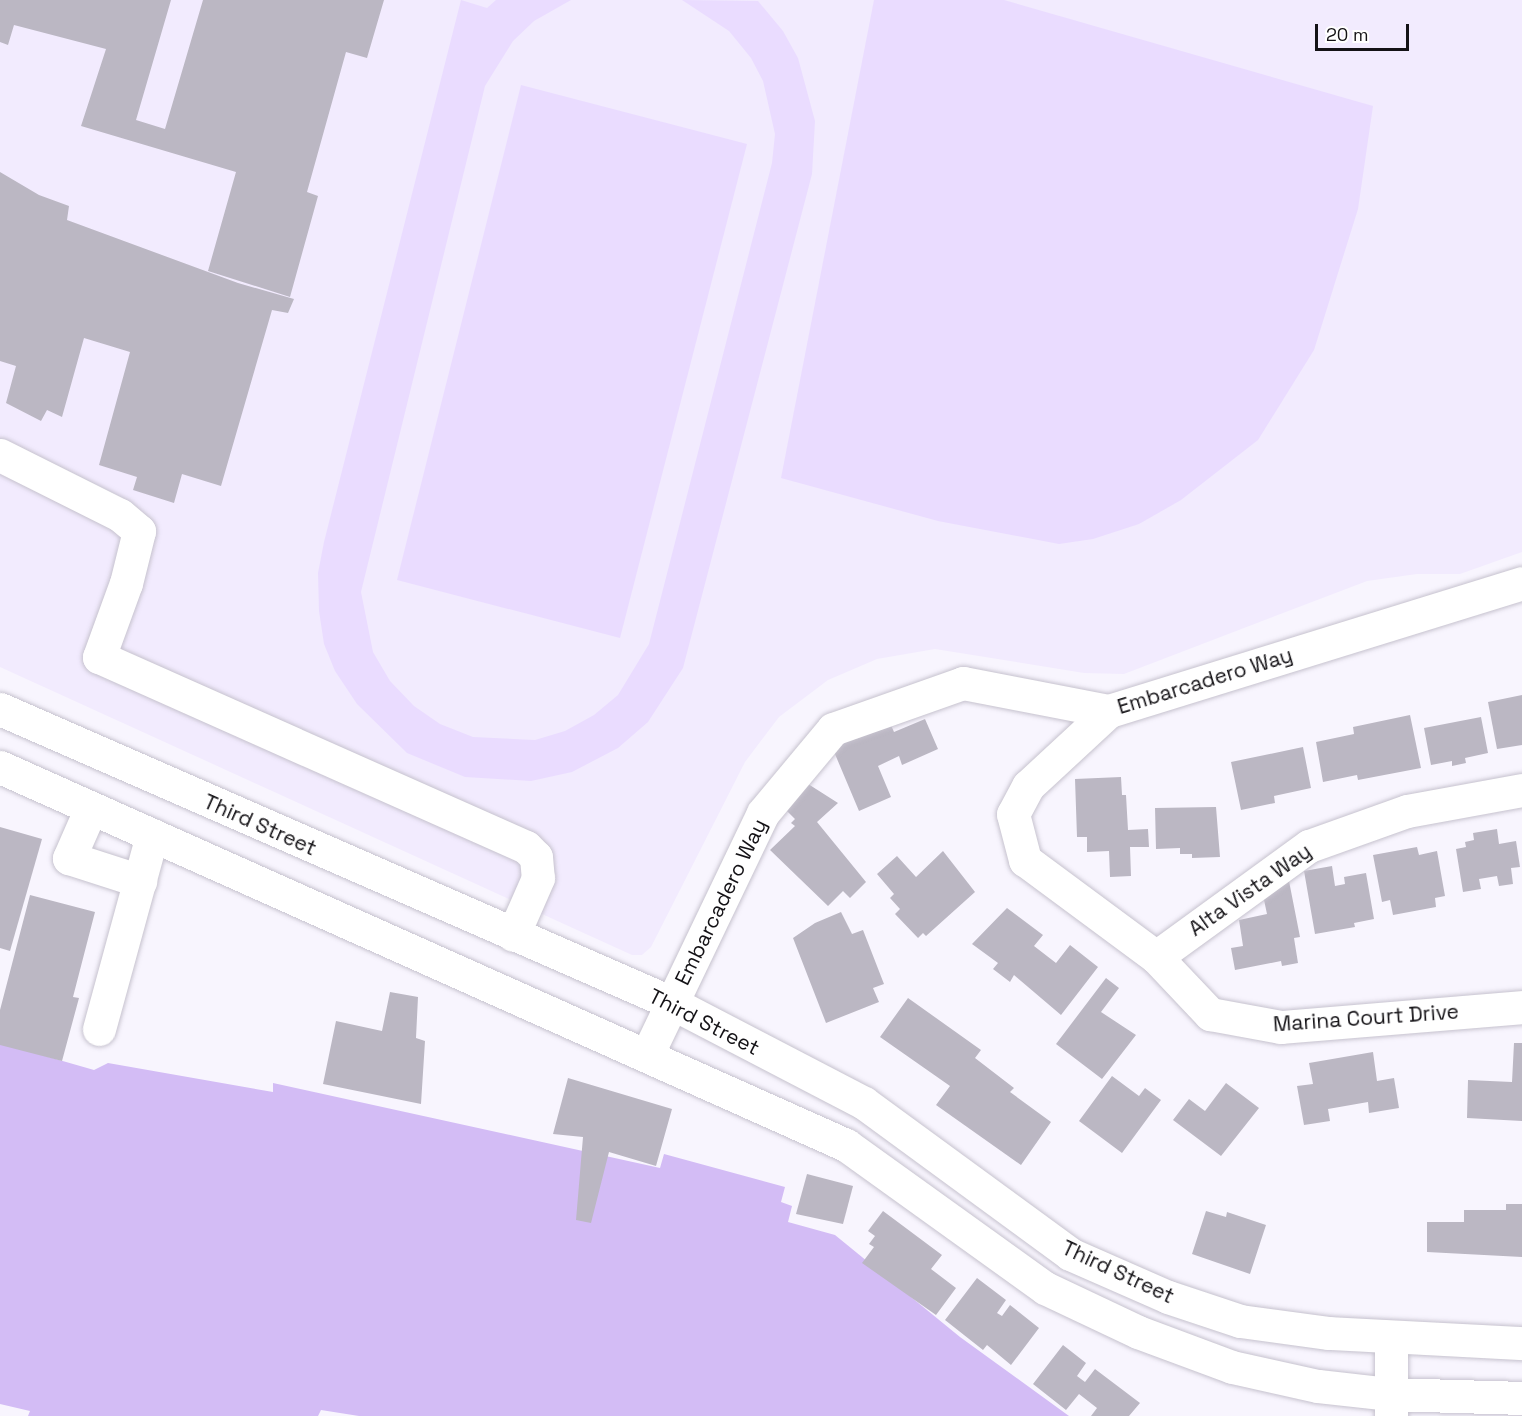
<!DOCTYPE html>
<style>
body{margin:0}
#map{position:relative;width:1522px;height:1416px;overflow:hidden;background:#f8f5fe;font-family:"Space Grotesk",sans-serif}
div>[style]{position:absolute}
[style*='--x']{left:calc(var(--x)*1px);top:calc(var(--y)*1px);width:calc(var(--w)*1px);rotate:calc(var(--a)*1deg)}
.built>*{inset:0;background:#f2ebfe}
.green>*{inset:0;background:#eadcff}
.water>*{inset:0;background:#d3bcf5}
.building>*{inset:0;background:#bbb7c3}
.roads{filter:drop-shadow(0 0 2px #c6c2ce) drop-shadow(0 0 2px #c6c2ce)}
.minor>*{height:33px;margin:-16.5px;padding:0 16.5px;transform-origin:16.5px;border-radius:16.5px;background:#fff}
.major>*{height:33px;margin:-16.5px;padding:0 16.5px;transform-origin:16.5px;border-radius:16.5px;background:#fff}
span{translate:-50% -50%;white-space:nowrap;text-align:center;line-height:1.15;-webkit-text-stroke:5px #fff;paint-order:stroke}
.street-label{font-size:21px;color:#141216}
.scale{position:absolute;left:1315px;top:24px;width:94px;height:27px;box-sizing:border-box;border:3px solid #141216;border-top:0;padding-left:8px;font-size:18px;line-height:21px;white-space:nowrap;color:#141216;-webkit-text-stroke:4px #fff;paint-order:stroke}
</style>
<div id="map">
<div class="built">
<i style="clip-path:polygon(0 0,1522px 0,1522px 552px,1460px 574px,1417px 574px,1367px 581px,1124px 674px,1084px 673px,935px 649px,877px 659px,828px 680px,779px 717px,745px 762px,651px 947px,642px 955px,632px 955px,0 667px)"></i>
</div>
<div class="green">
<i style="clip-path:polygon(461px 0,487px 8px,496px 0,571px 0,534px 21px,513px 41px,485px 86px,361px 592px,373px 652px,390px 681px,414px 706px,440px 724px,473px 737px,535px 740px,565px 731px,594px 715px,618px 695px,649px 644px,772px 163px,775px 134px,763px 81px,751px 58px,729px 31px,682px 0,758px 1px,783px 31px,798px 58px,815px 121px,812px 174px,683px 668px,648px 722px,618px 748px,572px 772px,531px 781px,465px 777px,407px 753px,357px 704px,335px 671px,324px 644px,319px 611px,318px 573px,324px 542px)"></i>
<i style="clip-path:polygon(874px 0,1004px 0,1373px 106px,1358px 209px,1314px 350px,1258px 440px,1181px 500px,1139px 524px,1093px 539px,1059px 544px,938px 521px,781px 478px)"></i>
<i style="clip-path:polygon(521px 85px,747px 144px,620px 638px,397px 580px)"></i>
</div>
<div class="water">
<i style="clip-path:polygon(0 1043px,94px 1070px,108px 1063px,273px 1092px,273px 1083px,660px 1168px,664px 1154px,785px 1187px,781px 1202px,792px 1206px,788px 1222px,835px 1235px,960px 1337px,1069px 1416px,359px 1416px,321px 1410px,318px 1416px,28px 1416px,30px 1411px,0 1404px)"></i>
</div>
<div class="building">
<i style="clip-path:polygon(0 0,171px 0,136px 120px,165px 129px,203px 0,384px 0,367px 58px,346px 52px,307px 192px,318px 196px,290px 297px,208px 271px,236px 172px,81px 126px,106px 49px,14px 25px,8px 45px,0 42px)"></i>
<i style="clip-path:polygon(0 172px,39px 195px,69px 206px,67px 220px,238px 283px,294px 299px,288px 313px,272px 310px,221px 486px,182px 474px,174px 503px,133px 490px,137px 477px,99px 465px,130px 352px,84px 338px,62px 417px,47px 410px,41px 421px,6px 403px,16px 366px,0 361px)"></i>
<i style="clip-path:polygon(1522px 695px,1522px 745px,1497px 749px,1488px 702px)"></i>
<i style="clip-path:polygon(1410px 715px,1421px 768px,1358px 780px,1357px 775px,1323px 782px,1316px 742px,1354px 734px,1353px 727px)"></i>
<i style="clip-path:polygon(1481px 717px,1488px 753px,1465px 758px,1466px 763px,1452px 766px,1452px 761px,1431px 765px,1424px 728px)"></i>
<i style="clip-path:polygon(925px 719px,938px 749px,902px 765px,899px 756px,878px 766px,891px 797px,859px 811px,832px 747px,890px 723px,894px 732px)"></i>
<i style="clip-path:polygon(1303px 747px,1311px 788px,1274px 796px,1275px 803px,1241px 810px,1231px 762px)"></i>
<i style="clip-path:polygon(1121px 777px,1122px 795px,1126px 795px,1128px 830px,1148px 829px,1149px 847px,1130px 847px,1131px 876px,1110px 877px,1109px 851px,1087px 852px,1087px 837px,1077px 837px,1075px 779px)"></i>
<i style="clip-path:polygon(805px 782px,838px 803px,817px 822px,866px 882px,850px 898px,843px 891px,828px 906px,770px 850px,795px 826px,791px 823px,795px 819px,781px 805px)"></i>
<i style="clip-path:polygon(1216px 807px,1220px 857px,1192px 858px,1192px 854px,1180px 854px,1180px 848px,1156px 849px,1155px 808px)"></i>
<i style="clip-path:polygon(0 827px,42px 839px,10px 951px,0 948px)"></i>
<i style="clip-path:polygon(1497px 829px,1499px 844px,1516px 841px,1520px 867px,1511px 868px,1513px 884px,1499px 886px,1497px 876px,1479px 879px,1481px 889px,1463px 892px,1456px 849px,1466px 847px,1465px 842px,1474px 840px,1473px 833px)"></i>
<i style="clip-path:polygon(1417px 847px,1419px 855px,1437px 851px,1445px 896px,1435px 898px,1436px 907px,1393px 915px,1390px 900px,1382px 902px,1373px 855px)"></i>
<i style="clip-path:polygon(943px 851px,975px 892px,926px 936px,923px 933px,918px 938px,895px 914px,900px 909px,890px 898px,894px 894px,877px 874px,897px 856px,916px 877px)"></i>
<i style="clip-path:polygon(1332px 866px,1335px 886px,1345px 884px,1344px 877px,1366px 873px,1374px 919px,1354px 923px,1355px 927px,1315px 934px,1304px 871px)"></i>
<i style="clip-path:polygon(1289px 881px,1300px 937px,1294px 938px,1298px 963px,1282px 966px,1281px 961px,1235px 970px,1231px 948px,1243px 946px,1239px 920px,1267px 914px,1261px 886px)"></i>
<i style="clip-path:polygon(30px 895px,95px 912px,73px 997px,79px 998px,62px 1061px,0 1045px,0 1010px)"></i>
<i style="clip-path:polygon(1007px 908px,1043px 935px,1034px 946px,1056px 963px,1070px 945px,1098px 967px,1061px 1015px,1014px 975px,1010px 982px,993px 969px,998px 963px,972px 944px)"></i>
<i style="clip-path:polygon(841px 912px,852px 934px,863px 930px,884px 984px,873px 988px,879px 1002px,826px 1023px,793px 938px,815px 923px)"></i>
<i style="clip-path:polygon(1106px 978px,1119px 988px,1101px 1012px,1136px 1035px,1102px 1079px,1056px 1044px)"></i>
<i style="clip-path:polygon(390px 992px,418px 997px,416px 1038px,425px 1041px,421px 1104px,323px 1084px,336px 1021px,382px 1031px)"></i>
<i style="clip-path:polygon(908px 998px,981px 1050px,975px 1058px,1014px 1088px,1010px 1092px,1051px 1122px,1021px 1165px,936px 1105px,950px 1086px,880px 1037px)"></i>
<i style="clip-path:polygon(1514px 1043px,1522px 1043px,1522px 1121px,1467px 1118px,1468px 1080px,1512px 1082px)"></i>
<i style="clip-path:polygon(1373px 1052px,1377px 1081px,1394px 1078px,1399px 1108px,1369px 1113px,1368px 1102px,1328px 1109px,1330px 1121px,1304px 1125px,1297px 1086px,1313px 1084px,1309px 1063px)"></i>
<i style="clip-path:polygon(1112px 1076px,1139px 1096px,1145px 1088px,1161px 1100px,1122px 1153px,1079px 1121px)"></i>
<i style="clip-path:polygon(568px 1078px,672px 1109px,656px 1166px,609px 1152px,591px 1223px,576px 1220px,583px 1137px,553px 1134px)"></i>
<i style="clip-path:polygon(1226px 1083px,1259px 1108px,1221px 1156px,1173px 1120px,1189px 1099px,1205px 1111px)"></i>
<i style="clip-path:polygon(807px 1174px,853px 1186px,843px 1224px,796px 1214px)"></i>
<i style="clip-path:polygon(1506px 1204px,1522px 1204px,1522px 1257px,1427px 1252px,1427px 1222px,1464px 1222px,1464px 1210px,1506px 1210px)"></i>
<i style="clip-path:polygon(883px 1211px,942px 1255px,931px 1269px,956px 1288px,936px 1315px,862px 1263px,874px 1247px,869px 1244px,875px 1236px,868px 1231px)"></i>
<i style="clip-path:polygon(1206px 1211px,1226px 1217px,1227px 1212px,1266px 1225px,1250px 1274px,1192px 1254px)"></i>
<i style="clip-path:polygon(977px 1278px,1006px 1300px,997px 1313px,1002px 1316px,1010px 1305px,1039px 1328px,1011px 1365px,987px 1345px,983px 1350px,945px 1320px)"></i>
<i style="clip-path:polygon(1063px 1345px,1086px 1363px,1077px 1376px,1085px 1382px,1095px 1369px,1140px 1403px,1129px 1416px,1091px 1416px,1097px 1408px,1079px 1394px,1066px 1410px,1033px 1384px)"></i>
</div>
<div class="roads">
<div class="minor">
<i style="--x:0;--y:455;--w:134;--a:26.6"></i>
<i style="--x:120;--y:515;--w:25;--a:40"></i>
<i style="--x:139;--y:531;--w:54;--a:104"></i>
<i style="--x:126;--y:583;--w:79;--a:110"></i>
<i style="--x:99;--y:657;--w:467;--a:24"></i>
<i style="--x:526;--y:847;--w:14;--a:45"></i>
<i style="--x:536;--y:857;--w:21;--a:85"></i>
<i style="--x:538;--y:878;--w:62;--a:113.7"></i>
<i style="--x:1109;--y:711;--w:110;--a:137.2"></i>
<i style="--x:1028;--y:786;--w:32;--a:118"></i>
<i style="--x:1013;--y:814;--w:48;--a:75.4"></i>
<i style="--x:1025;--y:860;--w:163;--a:36.5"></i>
<i style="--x:1156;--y:957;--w:79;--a:46.5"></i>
<i style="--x:1210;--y:1014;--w:72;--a:10.4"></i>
<i style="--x:1281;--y:1027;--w:242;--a:-4.7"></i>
<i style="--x:91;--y:808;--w:55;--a:113.7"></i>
<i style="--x:69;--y:858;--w:75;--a:17.9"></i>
<i style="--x:1156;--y:957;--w:189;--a:-36"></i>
<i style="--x:1309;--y:846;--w:104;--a:-19.7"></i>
<i style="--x:1407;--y:811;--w:117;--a:-10.3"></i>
<i style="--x:99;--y:1029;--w:201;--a:-74.7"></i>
<i style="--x:647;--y:1055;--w:268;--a:-64.4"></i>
<i style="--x:763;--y:813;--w:109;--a:-50.2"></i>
<i style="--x:833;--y:729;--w:138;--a:-19.5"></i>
<i style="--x:963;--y:683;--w:149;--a:10.9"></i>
<i style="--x:1109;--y:711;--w:432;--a:-17.2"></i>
<i style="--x:1391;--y:1338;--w:78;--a:90"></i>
</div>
<div class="major">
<i style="--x:0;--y:709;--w:733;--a:23.63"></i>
<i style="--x:672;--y:1003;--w:216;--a:27.5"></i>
<i style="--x:864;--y:1103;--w:255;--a:36.2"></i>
<i style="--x:1070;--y:1254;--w:107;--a:23.7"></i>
<i style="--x:1168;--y:1297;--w:76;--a:18.4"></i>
<i style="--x:1240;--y:1321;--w:90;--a:7.7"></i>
<i style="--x:1329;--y:1333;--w:193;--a:3"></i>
<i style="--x:0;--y:767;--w:927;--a:24.08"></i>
<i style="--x:846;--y:1145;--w:245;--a:35.7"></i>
<i style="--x:1045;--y:1288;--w:103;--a:25.3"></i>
<i style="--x:1138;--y:1332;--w:100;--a:20.4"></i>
<i style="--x:1232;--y:1367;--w:88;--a:12.5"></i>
<i style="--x:1318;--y:1386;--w:71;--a:6.4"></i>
<i style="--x:1389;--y:1394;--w:133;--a:1.7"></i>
</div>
</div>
<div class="street-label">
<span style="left:1205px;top:681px;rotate:-17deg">Embarcadero Way</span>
<span style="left:260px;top:825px;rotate:24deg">Third Street</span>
<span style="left:1250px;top:890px;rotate:-35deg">Alta Vista Way</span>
<span style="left:721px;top:902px;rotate:-64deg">Embarcadero Way</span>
<span style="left:1366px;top:1018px;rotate:-4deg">Marina Court Drive</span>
<span style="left:704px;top:1022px;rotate:27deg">Third Street</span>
<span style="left:1118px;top:1272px;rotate:25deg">Third Street</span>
</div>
<div class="scale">20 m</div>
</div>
